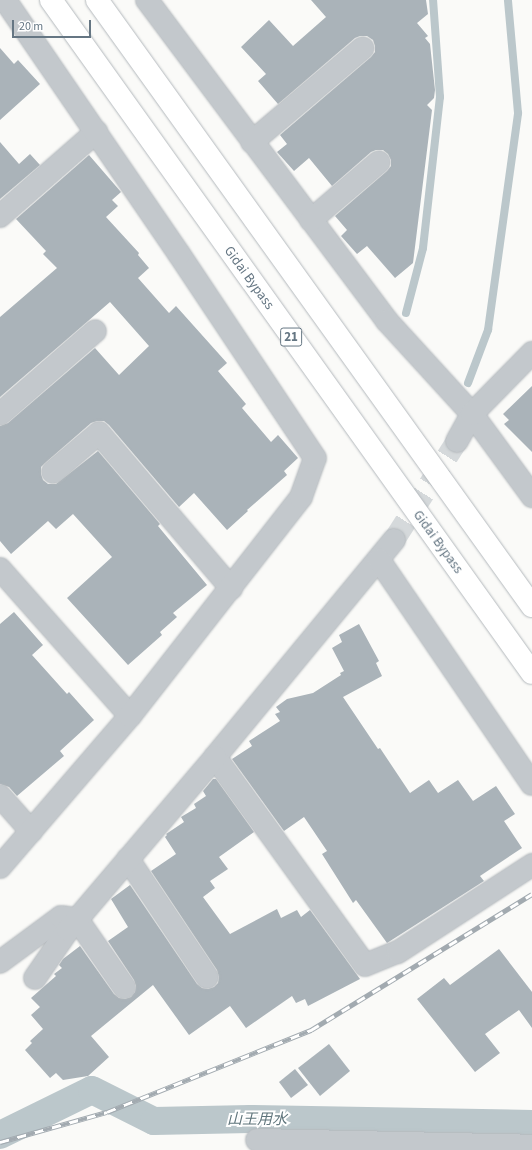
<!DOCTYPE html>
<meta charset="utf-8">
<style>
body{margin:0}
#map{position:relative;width:532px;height:1150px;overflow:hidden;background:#fafaf8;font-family:"Source Sans 3","Noto Sans JP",sans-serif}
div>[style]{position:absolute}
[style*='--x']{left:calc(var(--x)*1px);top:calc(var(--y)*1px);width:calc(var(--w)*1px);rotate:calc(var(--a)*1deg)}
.stream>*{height:8px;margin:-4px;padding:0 4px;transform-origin:4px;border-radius:4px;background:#bbc7cb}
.canal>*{height:28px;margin:-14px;padding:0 14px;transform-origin:14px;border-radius:14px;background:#bbc7cb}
.building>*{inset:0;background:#aab3b9}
.street-tunnel>*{height:22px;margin-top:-11px;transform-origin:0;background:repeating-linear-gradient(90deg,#d5d9db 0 22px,transparent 0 33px)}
.roads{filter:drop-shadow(0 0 1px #b4b9bd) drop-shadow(0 0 1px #b4b9bd)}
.street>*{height:22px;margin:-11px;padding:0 11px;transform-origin:11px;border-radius:11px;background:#c3c8cc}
.highway>*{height:22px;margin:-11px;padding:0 11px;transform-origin:11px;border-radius:11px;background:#fff}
.rail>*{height:4.5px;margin-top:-2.25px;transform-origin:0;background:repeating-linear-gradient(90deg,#fff 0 9px,#a2aab0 0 18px);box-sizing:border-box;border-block:1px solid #a2aab0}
span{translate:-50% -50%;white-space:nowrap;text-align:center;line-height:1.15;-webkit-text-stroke:4px #fff;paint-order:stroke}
.shield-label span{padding:1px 3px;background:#fff;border:1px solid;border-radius:3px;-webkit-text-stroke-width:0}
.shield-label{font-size:13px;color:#657683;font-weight:700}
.street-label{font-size:14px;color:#657683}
.water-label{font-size:15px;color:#60757c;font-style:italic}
.scale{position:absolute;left:12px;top:20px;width:79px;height:18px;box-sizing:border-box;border:2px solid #657683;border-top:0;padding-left:5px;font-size:12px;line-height:14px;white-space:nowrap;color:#657683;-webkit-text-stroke:3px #fff;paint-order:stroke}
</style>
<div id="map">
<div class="stream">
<i style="--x:406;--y:313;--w:67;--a:-75.3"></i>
<i style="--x:423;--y:248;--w:152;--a:-83.6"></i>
<i style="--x:440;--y:97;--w:97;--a:-94.1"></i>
<i style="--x:468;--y:383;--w:57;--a:-69.3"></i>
<i style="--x:488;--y:330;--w:219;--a:-82.1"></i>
<i style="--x:518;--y:113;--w:113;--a:-95.1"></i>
</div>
<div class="canal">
<i style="--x:0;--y:1135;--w:102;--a:-26.1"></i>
<i style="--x:92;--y:1090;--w:69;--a:26.6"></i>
<i style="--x:154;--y:1121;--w:96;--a:-1.2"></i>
<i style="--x:250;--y:1119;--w:282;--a:1"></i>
</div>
<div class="building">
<i style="clip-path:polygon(311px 0,426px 0,428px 14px,417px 23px,428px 36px,425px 38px,430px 44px,435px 90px,434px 98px,427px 105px,432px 110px,413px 263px,395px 278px,367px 246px,357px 254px,341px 236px,347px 230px,335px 216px,387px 171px,391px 166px,391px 160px,388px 154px,383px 150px,376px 150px,371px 152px,332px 186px,309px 158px,294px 171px,277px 152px,287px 144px,280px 135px,371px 57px,375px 52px,375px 46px,373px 40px,367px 36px,360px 36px,355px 38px,278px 104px,258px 81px,266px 74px,241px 47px,269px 20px,293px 46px,326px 17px)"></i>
<i style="clip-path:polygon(0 48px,14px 64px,18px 60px,40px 84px,0 120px)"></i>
<i style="clip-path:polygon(0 142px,19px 164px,30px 154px,40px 165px,0 199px)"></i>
<i style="clip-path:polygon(89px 155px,121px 192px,112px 200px,118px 206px,106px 217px,139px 253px,138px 255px,149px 268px,138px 278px,169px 313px,176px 306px,227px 363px,218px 371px,246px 404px,242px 408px,271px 442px,278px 435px,298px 458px,284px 471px,287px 475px,247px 510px,248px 511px,227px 530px,194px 493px,179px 507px,109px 425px,104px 421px,97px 421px,91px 423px,45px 463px,41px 467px,41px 474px,43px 480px,48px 484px,56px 484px,98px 451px,160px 524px,158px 526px,207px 585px,173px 613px,177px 617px,160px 632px,162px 635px,128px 665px,67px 598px,112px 557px,73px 514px,56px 529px,48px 521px,11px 554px,0 541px,0 426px,8px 423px,95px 348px,119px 375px,149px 346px,110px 302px,0 397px,0 317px,57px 268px,43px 254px,46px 251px,16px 219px)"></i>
<i style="clip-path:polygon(532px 386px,532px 452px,504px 424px,509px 420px,503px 414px)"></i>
<i style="clip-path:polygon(14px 612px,43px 645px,32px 655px,67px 694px,69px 692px,94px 720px,60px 751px,64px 756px,17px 796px,9px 787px,0 784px,0 624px)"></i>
<i style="clip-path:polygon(359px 624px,379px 661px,376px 663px,382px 676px,343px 697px,378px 749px,380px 748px,410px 793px,429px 780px,438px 793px,458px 780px,473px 801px,496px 786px,515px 814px,504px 821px,522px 848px,480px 876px,484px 881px,387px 943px,356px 900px,353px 903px,322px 854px,327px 851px,304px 817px,284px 831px,232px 759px,252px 746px,249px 741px,280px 721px,275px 714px,280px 712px,276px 707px,287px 699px,313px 693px,341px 675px,340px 673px,344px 671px,332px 648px,342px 642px,339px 635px)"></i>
<i style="clip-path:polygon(213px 779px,216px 779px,254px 832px,219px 857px,228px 869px,210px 881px,215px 888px,203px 897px,230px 934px,277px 909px,281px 918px,297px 910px,301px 917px,310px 910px,360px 979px,308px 1006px,305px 999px,296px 1003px,292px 996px,246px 1028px,230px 1006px,189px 1035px,153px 985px,91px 1036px,109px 1057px,88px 1076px,63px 1080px,56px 1073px,50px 1078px,25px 1050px,32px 1043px,30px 1041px,43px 1029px,31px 1015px,40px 1007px,31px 998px,56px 976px,54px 974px,62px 968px,59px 965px,63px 959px,80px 946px,114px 994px,119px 998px,125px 999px,131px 997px,135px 992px,136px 986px,134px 980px,108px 941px,128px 927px,111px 899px,130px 885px,197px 984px,202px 988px,208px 989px,214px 987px,218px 983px,219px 977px,217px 970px,151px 871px,176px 854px,165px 837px,167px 835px,166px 834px,184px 822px,181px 817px,196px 808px,194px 804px,206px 796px,203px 791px)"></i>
<i style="clip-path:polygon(499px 949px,532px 992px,532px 1028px,519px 1010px,485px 1034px,500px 1053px,475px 1072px,417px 999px,444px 978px,450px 985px)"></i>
<i style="clip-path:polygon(329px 1044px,350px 1071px,320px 1096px,298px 1068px)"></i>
<i style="clip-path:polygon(295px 1069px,308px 1085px,291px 1098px,279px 1082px)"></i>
</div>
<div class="street-tunnel">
<i style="--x:394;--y:540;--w:117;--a:-57.5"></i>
</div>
<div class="roads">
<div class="street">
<i style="--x:147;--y:0;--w:401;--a:53.2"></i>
<i style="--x:387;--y:321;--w:126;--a:47.6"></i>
<i style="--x:472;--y:414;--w:102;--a:53.8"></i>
<i style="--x:252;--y:142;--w:145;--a:-40.3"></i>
<i style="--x:0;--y:216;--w:128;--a:-41.2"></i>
<i style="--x:311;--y:220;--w:89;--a:-40.5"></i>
<i style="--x:0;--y:414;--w:126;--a:-41.1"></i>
<i style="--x:457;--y:441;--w:31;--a:-61"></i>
<i style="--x:472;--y:414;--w:86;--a:-45.5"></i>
<i style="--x:53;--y:472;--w:60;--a:-40.3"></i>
<i style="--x:99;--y:433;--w:204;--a:49.6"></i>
<i style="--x:394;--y:540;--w:281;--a:129.5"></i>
<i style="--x:215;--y:757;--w:256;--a:54.2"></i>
<i style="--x:365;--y:965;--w:35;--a:-22"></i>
<i style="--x:398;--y:952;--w:160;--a:-33"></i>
<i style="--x:379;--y:560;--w:271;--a:55.7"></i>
<i style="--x:0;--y:569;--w:196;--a:48.5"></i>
<i style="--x:0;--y:796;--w:47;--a:48.5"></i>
<i style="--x:128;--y:859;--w:142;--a:56.2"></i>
<i style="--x:0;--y:867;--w:199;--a:-49.3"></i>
<i style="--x:130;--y:716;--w:278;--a:-52"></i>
<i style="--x:301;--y:497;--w:41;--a:-70.3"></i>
<i style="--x:315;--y:458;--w:245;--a:-123.7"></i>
<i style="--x:179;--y:254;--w:308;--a:-124.4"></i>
<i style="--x:0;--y:962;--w:76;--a:-36.4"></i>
<i style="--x:61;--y:917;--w:16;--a:7"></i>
<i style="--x:77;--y:919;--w:83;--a:55.3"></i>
<i style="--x:35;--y:978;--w:58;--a:-55.5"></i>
<i style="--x:68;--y:930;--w:227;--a:-49.6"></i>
<i style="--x:257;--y:1140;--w:275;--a:1.2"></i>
</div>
<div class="highway">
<i style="--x:51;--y:0;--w:827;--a:54.45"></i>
<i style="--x:97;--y:0;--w:746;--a:54.33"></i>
</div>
</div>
<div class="rail">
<i style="--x:0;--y:1142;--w:111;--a:-15.7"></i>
<i style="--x:107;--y:1112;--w:220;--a:-21.9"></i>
<i style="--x:311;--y:1030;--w:259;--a:-31.6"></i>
</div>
<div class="shield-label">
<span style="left:291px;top:337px">21</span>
</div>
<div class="street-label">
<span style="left:249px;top:278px;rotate:54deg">Gidai Bypass</span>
<span style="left:438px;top:542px;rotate:54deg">Gidai Bypass</span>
</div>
<div class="water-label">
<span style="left:257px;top:1120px">山王用水</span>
</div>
<div class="scale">20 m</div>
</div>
